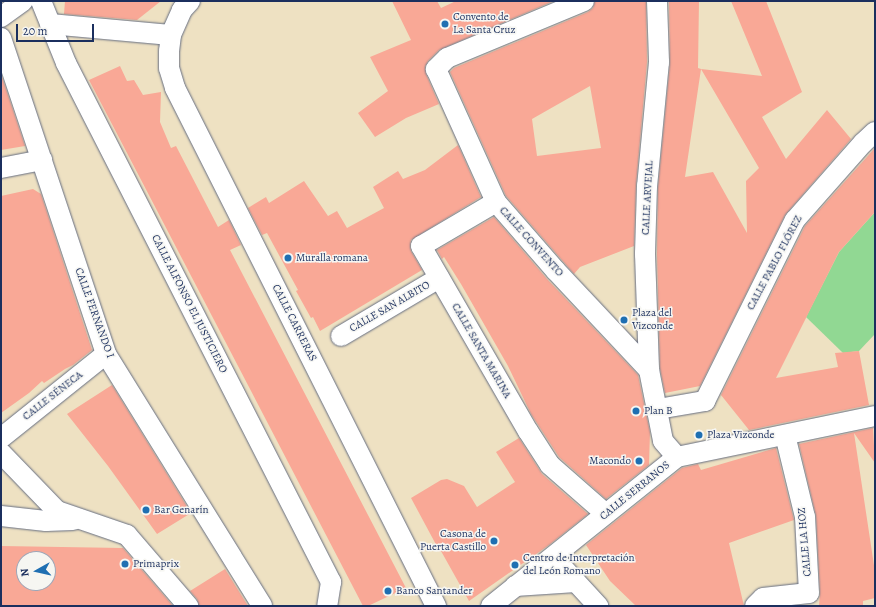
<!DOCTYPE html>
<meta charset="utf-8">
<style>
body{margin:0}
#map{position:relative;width:876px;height:607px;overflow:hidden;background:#eee1c2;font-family:Alegreya,serif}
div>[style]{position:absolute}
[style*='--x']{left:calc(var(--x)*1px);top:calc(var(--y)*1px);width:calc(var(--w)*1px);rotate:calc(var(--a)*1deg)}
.green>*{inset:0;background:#91d893}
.building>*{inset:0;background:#f9a896}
.roads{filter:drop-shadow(0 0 1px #656d81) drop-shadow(0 0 1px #656d81)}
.street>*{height:20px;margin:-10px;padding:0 10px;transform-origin:10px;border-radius:10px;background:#fff}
.dots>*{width:11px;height:11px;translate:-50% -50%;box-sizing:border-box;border:2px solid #f6f6f2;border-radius:50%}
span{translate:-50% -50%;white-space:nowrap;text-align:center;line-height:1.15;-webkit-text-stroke:3px #f6f6f2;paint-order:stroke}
.poi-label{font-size:11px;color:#1b2f5e}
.left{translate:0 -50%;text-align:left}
.right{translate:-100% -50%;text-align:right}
.street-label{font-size:11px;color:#1b2f5e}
.frame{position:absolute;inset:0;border:2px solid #1b2f5e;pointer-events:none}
.north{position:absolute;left:16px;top:551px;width:40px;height:40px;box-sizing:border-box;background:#f6f6f2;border:1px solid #9ea6b7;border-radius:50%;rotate:262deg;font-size:11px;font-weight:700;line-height:16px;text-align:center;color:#1b2f5e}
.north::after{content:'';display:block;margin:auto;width:14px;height:18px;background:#1f6fb2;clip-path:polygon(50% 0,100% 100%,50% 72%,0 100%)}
.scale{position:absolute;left:16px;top:24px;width:78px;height:18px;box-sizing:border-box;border:2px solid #1b2f5e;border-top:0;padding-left:5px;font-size:12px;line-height:14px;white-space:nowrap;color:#1b2f5e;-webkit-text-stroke:3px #f6f6f2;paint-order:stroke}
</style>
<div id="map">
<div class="green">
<i style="clip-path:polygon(875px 212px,875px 334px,859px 351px,843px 353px,806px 317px,839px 252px)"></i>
</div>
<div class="building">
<i style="clip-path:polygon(65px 1px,161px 1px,137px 20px,64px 14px)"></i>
<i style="clip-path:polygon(392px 1px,437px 1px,441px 8px,456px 1px,554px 1px,439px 50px,428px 61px,425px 67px,426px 74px,439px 104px,406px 118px,375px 137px,358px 113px,388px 91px,370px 57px,411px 40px)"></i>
<i style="clip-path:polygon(evenodd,595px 1px,646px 1px,647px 62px,636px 185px,634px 246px,580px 267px,574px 274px,506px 196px,450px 72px,454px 68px,588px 12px,593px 8px,595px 1px,590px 86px,601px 148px,537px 156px,532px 119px,590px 86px)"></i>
<i style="clip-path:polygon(669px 1px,699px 1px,698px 68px,701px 69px,685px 177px,713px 172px,747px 233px,746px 181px,759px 168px,701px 69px,762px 76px,731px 1px,766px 1px,802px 92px,762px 117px,786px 159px,827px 110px,851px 139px,785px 215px,700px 386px,665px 393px,660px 369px,657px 254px,658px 187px,670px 63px)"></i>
<i style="clip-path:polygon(120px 66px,127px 81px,134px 80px,143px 95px,161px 92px,160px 122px,171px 148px,176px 146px,218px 227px,229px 220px,241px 245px,230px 250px,406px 588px,368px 606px,363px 606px,89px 80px)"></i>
<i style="clip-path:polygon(1px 74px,25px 146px,1px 150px)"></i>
<i style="clip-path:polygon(458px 145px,481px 197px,411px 240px,410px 246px,411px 251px,422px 270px,320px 331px,313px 317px,311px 318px,296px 291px,298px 290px,267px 233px,262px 235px,248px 208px,266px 197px,269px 203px,304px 181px,328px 216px,337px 211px,347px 228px,384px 208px,373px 187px,398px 171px,403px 179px,425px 170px)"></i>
<i style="clip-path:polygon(875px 148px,875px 212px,839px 252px,776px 378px,838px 367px,835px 353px,859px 351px,869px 405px,749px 430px,721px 395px,805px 226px)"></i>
<i style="clip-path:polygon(33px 189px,41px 194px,92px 350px,73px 365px,65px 369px,44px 383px,42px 381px,29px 393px,1px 413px,1px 196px)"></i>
<i style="clip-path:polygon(494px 217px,547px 279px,638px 375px,650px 432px,649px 465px,606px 499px,559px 457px,531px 414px,508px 366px,461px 284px,444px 257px,442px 259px,437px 250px)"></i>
<i style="clip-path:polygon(112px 385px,191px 513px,157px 534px,108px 466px,67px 414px)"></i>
<i style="clip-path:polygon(873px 428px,875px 463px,854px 433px,875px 572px,875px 598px,863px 601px,863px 606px,819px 606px,820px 592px,816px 516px,799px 444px)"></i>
<i style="clip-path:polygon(519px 438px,542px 474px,588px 514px,549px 545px,469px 601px,441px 551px,440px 552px,411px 498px,441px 480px,447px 479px,464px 486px,477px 507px,515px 482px,496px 452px)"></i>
<i style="clip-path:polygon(776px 448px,794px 520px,729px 543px,744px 606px,636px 606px,610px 581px,586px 545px,682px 468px,698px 464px,701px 470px)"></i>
<i style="clip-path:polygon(evenodd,1px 546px,123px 548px,173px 606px,1px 606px,1px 546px,24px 559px,48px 559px,48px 583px,24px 583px,24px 559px)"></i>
<i style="clip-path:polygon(225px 569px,248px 606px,199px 606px,197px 599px,190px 591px)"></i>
</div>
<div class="roads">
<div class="street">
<i style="--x:41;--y:1;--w:67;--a:68"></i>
<i style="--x:66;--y:63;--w:583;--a:62.95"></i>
<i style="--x:331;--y:582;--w:24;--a:99"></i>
<i style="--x:190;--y:1;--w:12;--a:132"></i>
<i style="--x:182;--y:10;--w:27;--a:114"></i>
<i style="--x:171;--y:35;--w:16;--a:97"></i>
<i style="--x:169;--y:51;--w:17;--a:90"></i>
<i style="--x:169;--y:68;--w:21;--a:73"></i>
<i style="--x:175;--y:88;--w:580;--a:63.26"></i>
<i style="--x:584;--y:1;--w:148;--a:157.4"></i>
<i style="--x:447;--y:58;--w:16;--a:135"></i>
<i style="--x:436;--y:69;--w:146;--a:65.7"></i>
<i style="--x:496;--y:202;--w:91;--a:49"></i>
<i style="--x:556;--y:271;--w:136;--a:46.8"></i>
<i style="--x:657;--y:1;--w:61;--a:88.1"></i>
<i style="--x:659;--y:62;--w:125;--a:95.5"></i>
<i style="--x:647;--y:186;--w:68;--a:91.7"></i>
<i style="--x:645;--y:254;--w:116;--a:88"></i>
<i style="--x:649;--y:370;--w:72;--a:78.8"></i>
<i style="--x:663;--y:441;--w:21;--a:49"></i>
<i style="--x:1;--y:17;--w:27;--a:-36"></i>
<i style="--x:50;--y:24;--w:121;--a:5.2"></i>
<i style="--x:1;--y:38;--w:333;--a:71.6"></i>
<i style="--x:106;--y:354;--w:296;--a:58.2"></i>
<i style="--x:1;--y:168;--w:42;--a:-11"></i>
<i style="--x:496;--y:202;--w:87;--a:149.6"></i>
<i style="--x:421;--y:246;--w:214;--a:60"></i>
<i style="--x:528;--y:431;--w:40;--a:57.1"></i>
<i style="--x:550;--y:465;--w:74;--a:41.2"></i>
<i style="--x:341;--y:336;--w:114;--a:-30.6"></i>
<i style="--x:658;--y:409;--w:48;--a:-9.7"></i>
<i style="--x:705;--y:401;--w:202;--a:-63.6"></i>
<i style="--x:795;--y:220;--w:103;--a:-48.6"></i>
<i style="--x:863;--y:143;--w:16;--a:-43"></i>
<i style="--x:1;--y:438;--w:134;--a:-38.7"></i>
<i style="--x:1;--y:453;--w:81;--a:46"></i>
<i style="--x:57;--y:511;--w:74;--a:18.9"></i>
<i style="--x:127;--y:535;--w:94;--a:49.3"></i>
<i style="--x:1;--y:516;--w:45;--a:6.3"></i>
<i style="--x:46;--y:521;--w:27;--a:-2"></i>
<i style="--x:553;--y:557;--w:67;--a:47.4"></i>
<i style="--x:515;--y:586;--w:61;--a:-3.8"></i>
<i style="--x:491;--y:606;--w:238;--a:-38.7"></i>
<i style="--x:677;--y:457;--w:202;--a:-11.7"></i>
<i style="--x:755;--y:606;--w:11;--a:-45"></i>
<i style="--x:763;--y:598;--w:46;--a:-6.2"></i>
<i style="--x:809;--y:593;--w:76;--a:-93"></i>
<i style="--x:805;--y:517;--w:84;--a:-103.7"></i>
</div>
</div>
<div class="dots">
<i style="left:445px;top:24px;background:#1f6fb2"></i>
<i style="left:288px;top:258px;background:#1f6fb2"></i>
<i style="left:624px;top:320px;background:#1f6fb2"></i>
<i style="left:636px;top:411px;background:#1f6fb2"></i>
<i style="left:699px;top:435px;background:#1f6fb2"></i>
<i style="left:639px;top:461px;background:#1f6fb2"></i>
<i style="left:146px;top:510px;background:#1f6fb2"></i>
<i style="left:494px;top:541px;background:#1f6fb2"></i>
<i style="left:125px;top:564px;background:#1f6fb2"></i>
<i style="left:515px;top:565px;background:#1f6fb2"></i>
<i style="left:388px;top:591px;background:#1f6fb2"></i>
</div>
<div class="poi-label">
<span class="left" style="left:453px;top:24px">Convento de<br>La Santa Cruz</span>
<span class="left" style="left:296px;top:258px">Muralla romana</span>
<span class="left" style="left:632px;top:320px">Plaza del<br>Vizconde</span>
<span class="left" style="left:644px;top:411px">Plan B</span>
<span class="left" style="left:707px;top:435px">Plaza Vizconde</span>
<span class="right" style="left:631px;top:461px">Macondo</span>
<span class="left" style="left:154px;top:510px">Bar Genarín</span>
<span class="right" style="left:486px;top:541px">Casona de<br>Puerta Castillo</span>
<span class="left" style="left:523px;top:565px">Centro de Interpretación<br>del León Romano</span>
<span class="left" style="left:133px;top:564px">Primaprix</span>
<span class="left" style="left:396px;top:591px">Banco Santander</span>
</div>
<div class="street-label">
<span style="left:648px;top:198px;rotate:-87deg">CALLE ARVEJAL</span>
<span style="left:531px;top:242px;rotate:48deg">CALLE CONVENTO</span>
<span style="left:775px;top:263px;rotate:-62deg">CALLE PABLO FLÓREZ</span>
<span style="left:189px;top:304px;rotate:63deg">CALLE ALFONSO EL JUSTICIERO</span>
<span style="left:390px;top:307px;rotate:-30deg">CALLE SAN ALBITO</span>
<span style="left:94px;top:313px;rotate:70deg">CALLE FERNANDO I</span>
<span style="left:294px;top:323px;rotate:63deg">CALLE CARRERAS</span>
<span style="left:481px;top:351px;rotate:60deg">CALLE SANTA MARINA</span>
<span style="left:53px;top:396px;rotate:-38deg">CALLE SÉNECA</span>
<span style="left:635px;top:491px;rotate:-39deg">CALLE SERRANOS</span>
<span style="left:805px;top:542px;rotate:-95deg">CALLE LA HOZ</span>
</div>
<div class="frame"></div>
<div class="north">N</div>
<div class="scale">20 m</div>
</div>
